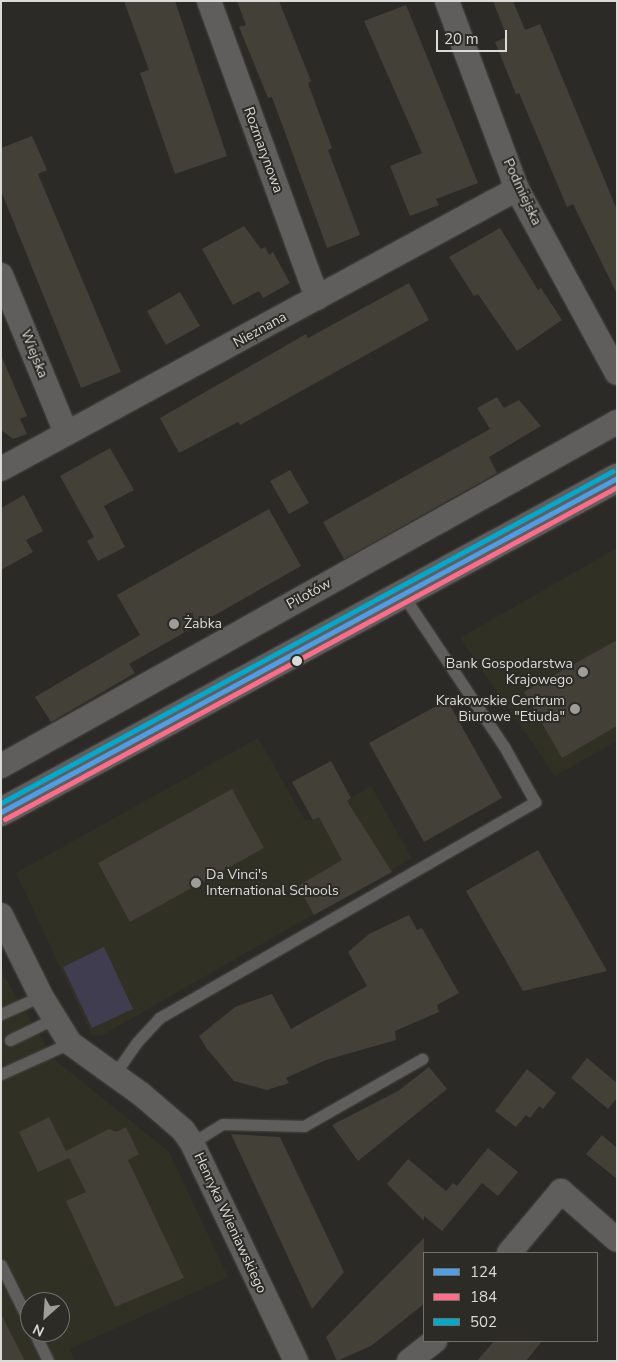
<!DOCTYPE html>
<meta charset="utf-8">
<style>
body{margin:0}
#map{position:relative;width:618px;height:1362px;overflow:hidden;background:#2b2a27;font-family:"Nunito Sans",sans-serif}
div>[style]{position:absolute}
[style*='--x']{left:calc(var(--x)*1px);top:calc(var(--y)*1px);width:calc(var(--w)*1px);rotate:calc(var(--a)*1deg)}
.built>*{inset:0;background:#313025}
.green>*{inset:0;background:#413d50}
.building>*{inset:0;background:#424037}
.roads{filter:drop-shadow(0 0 1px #474744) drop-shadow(0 0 1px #474744)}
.service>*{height:11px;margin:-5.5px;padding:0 5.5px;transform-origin:5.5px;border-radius:5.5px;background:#5f5e5c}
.minor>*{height:24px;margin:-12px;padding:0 12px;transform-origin:12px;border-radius:12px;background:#5f5e5c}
.tertiary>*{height:28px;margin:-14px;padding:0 14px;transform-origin:14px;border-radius:14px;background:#5f5e5c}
.bus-1>*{height:5px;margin:-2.5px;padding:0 2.5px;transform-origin:2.5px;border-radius:2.5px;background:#4d9ee5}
.bus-2>*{height:5px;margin:-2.5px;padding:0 2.5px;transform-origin:2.5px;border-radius:2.5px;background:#fb6d88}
.bus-3>*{height:5px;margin:-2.5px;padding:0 2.5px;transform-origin:2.5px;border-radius:2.5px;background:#00a9ce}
.dots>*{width:14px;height:14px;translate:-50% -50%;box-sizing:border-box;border:2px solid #2c2b26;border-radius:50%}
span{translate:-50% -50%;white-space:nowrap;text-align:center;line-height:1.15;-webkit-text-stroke:4px #2c2b26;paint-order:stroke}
.street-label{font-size:14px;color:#dbdbd7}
.poi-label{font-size:14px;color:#dbdbd7}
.left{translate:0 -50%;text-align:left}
.right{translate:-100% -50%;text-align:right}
.frame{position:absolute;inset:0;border:2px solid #dbdbd7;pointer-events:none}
.legend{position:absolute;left:423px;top:1252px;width:175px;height:90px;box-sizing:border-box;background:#2c2b26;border:1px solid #72716d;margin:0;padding:6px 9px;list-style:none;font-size:15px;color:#dbdbd7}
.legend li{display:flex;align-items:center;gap:10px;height:25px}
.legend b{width:25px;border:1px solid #72716d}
.north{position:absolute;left:20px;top:1292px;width:50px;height:50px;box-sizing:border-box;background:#2c2b26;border:1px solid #72716d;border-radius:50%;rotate:206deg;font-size:14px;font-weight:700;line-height:20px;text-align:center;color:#dbdbd7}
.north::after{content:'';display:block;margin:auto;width:18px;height:22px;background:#9d9d99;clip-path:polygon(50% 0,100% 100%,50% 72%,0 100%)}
.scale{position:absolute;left:436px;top:30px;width:71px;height:22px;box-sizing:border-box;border:2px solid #dbdbd7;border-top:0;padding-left:6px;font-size:15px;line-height:18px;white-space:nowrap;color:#dbdbd7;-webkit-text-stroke:4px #2c2b26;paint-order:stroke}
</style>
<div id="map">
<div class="built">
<i style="clip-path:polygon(617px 548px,617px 741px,555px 776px,460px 638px)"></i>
<i style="clip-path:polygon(258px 738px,305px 820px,313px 820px,371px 786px,412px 858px,101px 1036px,92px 1035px,16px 873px)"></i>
<i style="clip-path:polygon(evenodd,1px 971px,55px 1060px,169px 1152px,228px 1277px,70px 1349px,75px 1361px,1px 1361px,1px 971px,30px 1302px,60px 1302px,60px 1332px,30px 1332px,30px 1302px)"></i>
</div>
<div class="green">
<i style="clip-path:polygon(104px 947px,133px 1009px,92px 1028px,63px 967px)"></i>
</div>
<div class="building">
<i style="clip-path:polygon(124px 1px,175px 1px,227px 156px,175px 174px,140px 73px,149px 70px)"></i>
<i style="clip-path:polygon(237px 1px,279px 1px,311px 81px,308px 83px,332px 148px,328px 150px,360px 235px,327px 248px,272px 97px,268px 98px,239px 27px,246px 25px)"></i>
<i style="clip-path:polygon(493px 1px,513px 1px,525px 30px,540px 24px,617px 210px,617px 294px,573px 204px,567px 207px,519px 93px,516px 94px,495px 42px,507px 37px)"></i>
<i style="clip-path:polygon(406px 5px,478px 183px,436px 199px,439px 205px,410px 216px,390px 166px,422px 153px,364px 21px)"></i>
<i style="clip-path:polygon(32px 136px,47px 170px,38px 174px,121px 372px,81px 388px,1px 191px,1px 148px)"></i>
<i style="clip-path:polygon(244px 226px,261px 249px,265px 247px,269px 255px,273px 252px,290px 283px,263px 298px,259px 291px,233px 305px,202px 249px)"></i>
<i style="clip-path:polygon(500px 228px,538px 290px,541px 288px,562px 320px,517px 351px,478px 294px,474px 296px,449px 257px)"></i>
<i style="clip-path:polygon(409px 283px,429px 320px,240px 425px,238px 422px,179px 453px,160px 418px,306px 334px,308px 338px)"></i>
<i style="clip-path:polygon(180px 292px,200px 326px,166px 345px,147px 311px)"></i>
<i style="clip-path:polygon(1px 355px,27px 416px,20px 419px,27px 434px,13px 439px,1px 430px)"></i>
<i style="clip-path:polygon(497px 397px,504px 408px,519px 400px,541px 426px,489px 457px,497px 473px,344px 559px,323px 522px,490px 429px,477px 408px)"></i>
<i style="clip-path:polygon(110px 448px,134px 490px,104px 506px,125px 547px,98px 561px,87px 541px,94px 537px,60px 476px)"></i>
<i style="clip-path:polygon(290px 470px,309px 503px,289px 514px,270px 481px)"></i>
<i style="clip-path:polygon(24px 495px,43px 531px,26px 540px,33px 552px,1px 570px,1px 508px)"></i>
<i style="clip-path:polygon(269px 509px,301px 566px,129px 664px,135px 673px,51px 722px,35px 697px,140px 635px,117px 595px)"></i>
<i style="clip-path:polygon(617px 640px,617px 726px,562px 758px,524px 692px)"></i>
<i style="clip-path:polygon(447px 700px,502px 798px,424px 842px,369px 743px)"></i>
<i style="clip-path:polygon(331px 761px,351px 798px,347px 801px,392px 872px,314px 915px,298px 886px,342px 860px,319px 817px,313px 820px,292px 782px)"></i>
<i style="clip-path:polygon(232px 789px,264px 848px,130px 922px,98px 863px)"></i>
<i style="clip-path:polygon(538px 850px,607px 971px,523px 991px,466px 891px)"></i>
<i style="clip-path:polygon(409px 915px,417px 930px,422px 928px,459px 993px,437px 1005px,439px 1012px,395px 1031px,396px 1040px,326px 1060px,286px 1078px,289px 1083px,267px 1090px,234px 1081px,207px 1049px,199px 1036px,235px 1007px,272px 994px,291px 1029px,367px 986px,348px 952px,369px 934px)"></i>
<i style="clip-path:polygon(587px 1058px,617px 1083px,617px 1098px,608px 1109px,571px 1078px)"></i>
<i style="clip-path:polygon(429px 1067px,447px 1089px,358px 1161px,332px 1125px,398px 1091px)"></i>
<i style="clip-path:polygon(527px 1069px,556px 1093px,543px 1109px,539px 1106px,530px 1118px,526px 1115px,516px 1127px,495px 1111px)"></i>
<i style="clip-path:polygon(49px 1117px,66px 1151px,109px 1129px,116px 1132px,126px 1127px,139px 1154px,128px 1160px,184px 1278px,115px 1307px,66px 1201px,86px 1192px,69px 1158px,38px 1172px,19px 1132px)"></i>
<i style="clip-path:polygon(231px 1134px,280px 1137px,344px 1272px,312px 1309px)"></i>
<i style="clip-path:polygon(602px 1135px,617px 1148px,617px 1179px,586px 1154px)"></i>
<i style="clip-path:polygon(488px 1148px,518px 1172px,498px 1196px,482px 1183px,442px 1231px,424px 1216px,424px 1221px,387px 1184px,408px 1159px,446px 1191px,453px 1183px,457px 1186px)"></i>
<i style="clip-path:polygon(424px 1238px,424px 1304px,371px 1346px,337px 1361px,326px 1337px)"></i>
<i style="clip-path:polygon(1px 1314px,25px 1361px,1px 1361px)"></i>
<i style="clip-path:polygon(494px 1341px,542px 1341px,526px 1361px,477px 1361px)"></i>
</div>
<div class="roads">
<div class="service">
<i style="--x:1;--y:1014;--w:44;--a:-24.2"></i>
<i style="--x:10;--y:1040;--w:48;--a:-26"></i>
<i style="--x:1;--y:1074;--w:76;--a:-24.2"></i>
<i style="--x:114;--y:1075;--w:40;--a:-55.1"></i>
<i style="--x:137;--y:1042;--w:33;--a:-47"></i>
<i style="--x:159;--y:1018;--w:434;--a:-29.9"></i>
<i style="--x:535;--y:802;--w:62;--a:-119.1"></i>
<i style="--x:505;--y:748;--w:184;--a:-123.7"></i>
<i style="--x:192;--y:1143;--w:36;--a:-32"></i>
<i style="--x:223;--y:1124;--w:81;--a:1.4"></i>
<i style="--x:304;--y:1126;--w:136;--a:-29.6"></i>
<i style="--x:1;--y:1265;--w:66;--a:63.8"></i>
<i style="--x:34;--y:1332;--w:32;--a:64"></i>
</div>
<div class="minor">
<i style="--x:209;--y:1;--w:316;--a:70"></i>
<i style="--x:447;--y:1;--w:201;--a:69.6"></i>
<i style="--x:517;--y:189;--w:209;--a:61.5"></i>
<i style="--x:1;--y:275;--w:171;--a:67.6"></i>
<i style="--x:1;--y:469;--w:587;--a:-28.49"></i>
<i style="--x:1;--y:766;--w:706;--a:-29.18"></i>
<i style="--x:1;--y:915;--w:90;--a:63.7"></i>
<i style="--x:41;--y:996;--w:55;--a:58.3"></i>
<i style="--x:70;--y:1043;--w:87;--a:35.7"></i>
<i style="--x:141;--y:1094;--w:55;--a:40.6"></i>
<i style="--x:183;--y:1130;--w:16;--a:55"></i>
<i style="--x:192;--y:1143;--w:242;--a:64.5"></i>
<i style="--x:509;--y:1253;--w:81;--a:-50"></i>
<i style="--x:561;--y:1191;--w:74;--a:41.2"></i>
<i style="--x:409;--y:1361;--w:33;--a:-38"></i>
</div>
<div class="tertiary">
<i style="--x:1;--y:812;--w:701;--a:-28.47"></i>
</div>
</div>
<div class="bus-1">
<i style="--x:1;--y:812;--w:701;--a:-28.47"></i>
</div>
<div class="bus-2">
<i style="--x:5;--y:819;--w:696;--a:-28.48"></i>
</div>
<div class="bus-3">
<i style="--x:1;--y:803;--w:696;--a:-28.48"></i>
</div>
<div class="dots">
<i style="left:174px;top:624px;background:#9d9d99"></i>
<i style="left:297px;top:661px;background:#dbdbd7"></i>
<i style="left:583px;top:672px;background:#9d9d99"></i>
<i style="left:575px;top:709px;background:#9d9d99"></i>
<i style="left:196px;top:883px;background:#9d9d99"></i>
</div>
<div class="street-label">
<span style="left:263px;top:150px;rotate:70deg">Rozmarynowa</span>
<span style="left:522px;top:192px;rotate:65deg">Podmiejska</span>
<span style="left:260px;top:330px;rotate:-29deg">Nieznana</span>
<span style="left:34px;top:354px;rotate:68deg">Wiejska</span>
<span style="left:309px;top:594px;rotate:-29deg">Pilotów</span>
<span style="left:230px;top:1223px;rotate:65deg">Henryka Wieniawskiego</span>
</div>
<div class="poi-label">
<span class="left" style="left:184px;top:624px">Żabka</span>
<span class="right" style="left:573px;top:672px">Bank Gospodarstwa<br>Krajowego</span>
<span class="right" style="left:565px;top:709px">Krakowskie Centrum<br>Biurowe "Etiuda"</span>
<span class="left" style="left:206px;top:883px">Da Vinci's<br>International Schools</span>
</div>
<div class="frame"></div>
<ul class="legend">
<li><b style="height:6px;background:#4d9ee5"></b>124</li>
<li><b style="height:6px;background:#fb6d88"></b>184</li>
<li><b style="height:6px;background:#00a9ce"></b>502</li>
</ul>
<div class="north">N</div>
<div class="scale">20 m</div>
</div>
